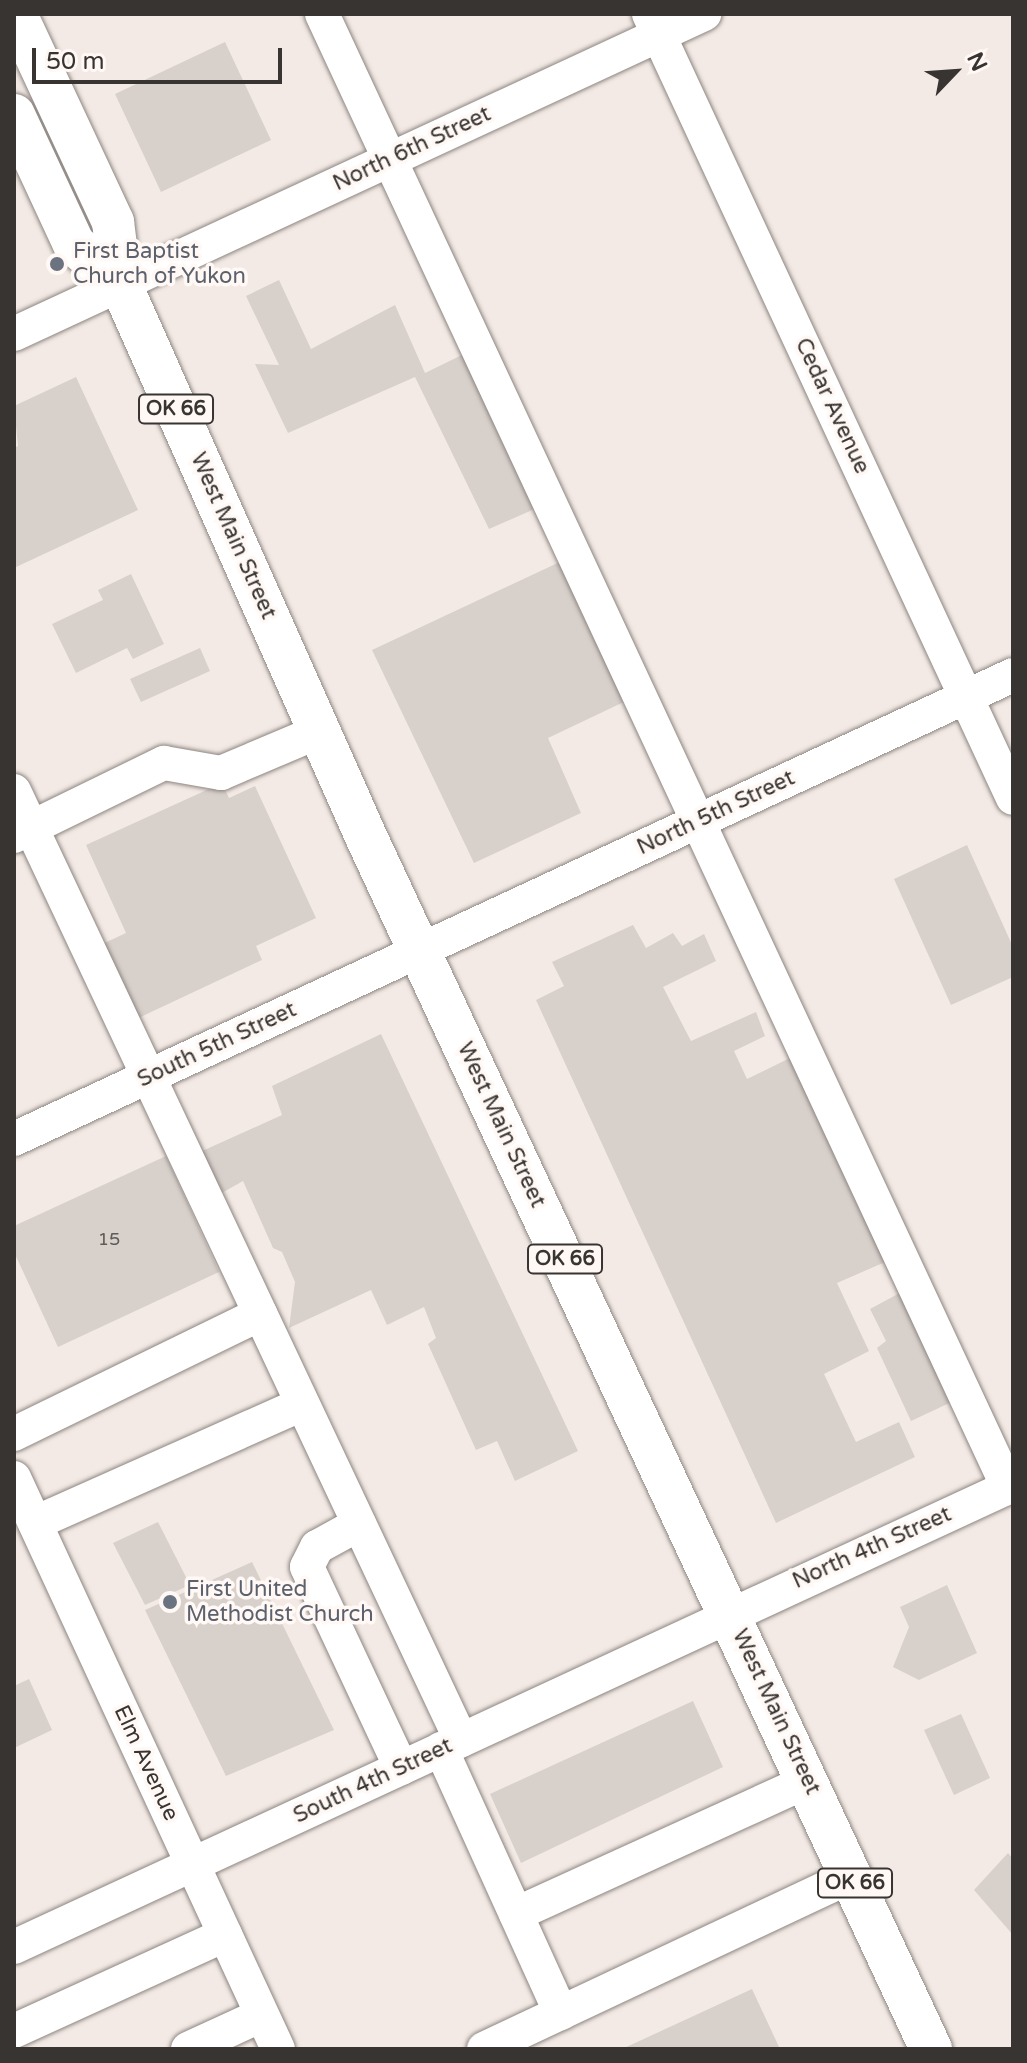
<!DOCTYPE html>
<style>
body{margin:0}
#map{position:relative;width:1027px;height:2063px;overflow:hidden;background:#f3eae5;font-family:"Varela Round",sans-serif}
div>[style]{position:absolute}
[style*='--x']{left:calc(var(--x)*1px);top:calc(var(--y)*1px);width:calc(var(--w)*1px);rotate:calc(var(--a)*1deg)}
.building>*{inset:0;background:#d8d0cb}
.roads{filter:drop-shadow(0 0 2px #8d8581) drop-shadow(0 0 2px #8d8581)}
.minor>*{height:34px;margin:-17px;padding:0 17px;transform-origin:17px;border-radius:17px;background:#fff}
.major>*{height:42px;margin:-21px;padding:0 21px;transform-origin:21px;border-radius:21px;background:#fff}
.dots>*{width:22px;height:22px;translate:-50% -50%;box-sizing:border-box;border:4px solid #fff8f4;border-radius:50%}
span{translate:-50% -50%;white-space:nowrap;text-align:center;line-height:1.15;-webkit-text-stroke:7px #fff8f4;paint-order:stroke}
.number-label{font-size:18px;color:#5f5b58}
.number-label span{-webkit-text-stroke-width:0}
.shield-label span{padding:2px 6px;background:#fff8f4;border:2px solid;border-radius:6px;-webkit-text-stroke-width:0}
.shield-label{font-size:20px;color:#373432;font-weight:700}
.street-label{font-size:22px;color:#373432}
.worship-label{font-size:22px;color:#5b616d}
.left{translate:0 -50%;text-align:left}
.frame{position:absolute;inset:0;border:16px solid #373432;pointer-events:none}
.north{position:absolute;left:915px;top:32px;width:80px;height:80px;-webkit-text-stroke:6px #fff8f4;paint-order:stroke;rotate:65deg;font-size:22px;font-weight:700;line-height:32px;text-align:center;color:#373432}
.north::after{content:'';display:block;margin:auto;width:28px;height:36px;background:#373432;clip-path:polygon(50% 0,100% 100%,50% 72%,0 100%)}
.scale{position:absolute;left:32px;top:48px;width:250px;height:36px;box-sizing:border-box;border:4px solid #373432;border-top:0;padding-left:10px;font-size:24px;line-height:28px;white-space:nowrap;color:#373432;-webkit-text-stroke:6px #fff8f4;paint-order:stroke}
</style>
<div id="map">
<div class="building">
<i style="clip-path:polygon(225px 42px,271px 140px,161px 192px,115px 94px)"></i>
<i style="clip-path:polygon(279px 280px,311px 349px,395px 305px,425px 373px,468px 352px,539px 507px,489px 529px,415px 377px,288px 433px,255px 364px,279px 365px,246px 296px)"></i>
<i style="clip-path:polygon(76px 377px,138px 510px,14px 568px,14px 448px,18px 446px,14px 406px)"></i>
<i style="clip-path:polygon(564px 560px,628px 700px,548px 738px,581px 813px,474px 863px,372px 650px)"></i>
<i style="clip-path:polygon(131px 574px,164px 644px,133px 659px,127px 648px,76px 673px,52px 624px,103px 600px,98px 590px)"></i>
<i style="clip-path:polygon(200px 648px,210px 671px,141px 702px,130px 679px)"></i>
<i style="clip-path:polygon(222px 783px,229px 798px,255px 786px,316px 918px,256px 946px,262px 960px,132px 1021px,98px 946px,126px 933px,86px 845px)"></i>
<i style="clip-path:polygon(967px 845px,1013px 947px,1013px 977px,951px 1005px,894px 879px)"></i>
<i style="clip-path:polygon(633px 925px,646px 948px,673px 933px,682px 946px,704px 934px,716px 961px,663px 987px,691px 1041px,756px 1012px,765px 1036px,734px 1051px,747px 1079px,798px 1054px,892px 1259px,837px 1283px,869px 1351px,824px 1374px,856px 1442px,899px 1422px,915px 1457px,776px 1523px,536px 1000px,564px 986px,552px 962px)"></i>
<i style="clip-path:polygon(381px 1034px,578px 1451px,515px 1481px,497px 1441px,476px 1450px,428px 1344px,436px 1338px,424px 1307px,387px 1325px,371px 1290px,289px 1328px,295px 1282px,282px 1252px,273px 1248px,243px 1181px,220px 1194px,200px 1152px,282px 1115px,272px 1086px)"></i>
<i style="clip-path:polygon(166px 1156px,219px 1272px,58px 1347px,14px 1252px,14px 1226px)"></i>
<i style="clip-path:polygon(907px 1289px,958px 1399px,911px 1421px,877px 1348px,886px 1341px,870px 1309px)"></i>
<i style="clip-path:polygon(158px 1522px,190px 1585px,145px 1605px,113px 1543px)"></i>
<i style="clip-path:polygon(252px 1562px,334px 1730px,226px 1776px,145px 1610px)"></i>
<i style="clip-path:polygon(947px 1585px,977px 1653px,919px 1680px,893px 1667px,909px 1627px,900px 1607px)"></i>
<i style="clip-path:polygon(29px 1679px,52px 1730px,14px 1748px,14px 1686px)"></i>
<i style="clip-path:polygon(693px 1701px,723px 1767px,521px 1863px,490px 1794px)"></i>
<i style="clip-path:polygon(961px 1714px,990px 1778px,954px 1795px,924px 1730px)"></i>
<i style="clip-path:polygon(1008px 1853px,1013px 1859px,1013px 1935px,974px 1890px)"></i>
<i style="clip-path:polygon(752px 1989px,780px 2049px,622px 2049px)"></i>
</div>
<div class="roads">
<div class="minor">
<i style="--x:322;--y:14;--w:1625;--a:65.03"></i>
<i style="--x:649;--y:14;--w:864;--a:65.1"></i>
<i style="--x:14;--y:334;--w:761;--a:-24.88"></i>
<i style="--x:14;--y:791;--w:1049;--a:64.78"></i>
<i style="--x:14;--y:836;--w:167;--a:-26"></i>
<i style="--x:164;--y:763;--w:58;--a:10"></i>
<i style="--x:221;--y:773;--w:108;--a:-23"></i>
<i style="--x:14;--y:1139;--w:1101;--a:-24.91"></i>
<i style="--x:14;--y:1434;--w:274;--a:-26"></i>
<i style="--x:14;--y:1478;--w:629;--a:65.19"></i>
<i style="--x:35;--y:1523;--w:292;--a:-24"></i>
<i style="--x:359;--y:1524;--w:48;--a:151.3"></i>
<i style="--x:317;--y:1547;--w:22;--a:117"></i>
<i style="--x:307;--y:1567;--w:222;--a:64.9"></i>
<i style="--x:441;--y:1749;--w:290;--a:65.6"></i>
<i style="--x:516;--y:1914;--w:321;--a:-24.5"></i>
<i style="--x:14;--y:1947;--w:1101;--a:-24.82"></i>
<i style="--x:14;--y:2031;--w:232;--a:-24.5"></i>
<i style="--x:188;--y:2049;--w:81;--a:-24.7"></i>
<i style="--x:484;--y:2049;--w:407;--a:-25.2"></i>
</div>
<div class="major">
<i style="--x:16;--y:14;--w:230;--a:65"></i>
<i style="--x:113;--y:222;--w:64;--a:82.8"></i>
<i style="--x:121;--y:285;--w:608;--a:66.05"></i>
<i style="--x:368;--y:841;--w:1333;--a:65.01"></i>
<i style="--x:14;--y:115;--w:142;--a:65.1"></i>
<i style="--x:74;--y:244;--w:62;--a:41.1"></i>
</div>
</div>
<div class="dots">
<i style="left:57px;top:264px;background:#6b7280"></i>
<i style="left:170px;top:1602px;background:#6b7280"></i>
</div>
<div class="number-label">
<span style="left:109px;top:1239px">15</span>
</div>
<div class="shield-label">
<span style="left:176px;top:409px">OK 66</span>
<span style="left:565px;top:1259px">OK 66</span>
<span style="left:855px;top:1883px">OK 66</span>
</div>
<div class="street-label">
<span style="left:412px;top:149px;rotate:-25deg">North 6th Street</span>
<span style="left:832px;top:406px;rotate:65deg">Cedar Avenue</span>
<span style="left:233px;top:536px;rotate:66deg">West Main Street</span>
<span style="left:716px;top:813px;rotate:-25deg">North 5th Street</span>
<span style="left:217px;top:1045px;rotate:-25deg">South 5th Street</span>
<span style="left:501px;top:1125px;rotate:65deg">West Main Street</span>
<span style="left:872px;top:1548px;rotate:-24deg">North 4th Street</span>
<span style="left:776px;top:1712px;rotate:65deg">West Main Street</span>
<span style="left:146px;top:1763px;rotate:65deg">Elm Avenue</span>
<span style="left:373px;top:1781px;rotate:-25deg">South 4th Street</span>
</div>
<div class="worship-label">
<span class="left" style="left:73px;top:264px">First Baptist<br>Church of Yukon</span>
<span class="left" style="left:186px;top:1602px">First United<br>Methodist Church</span>
</div>
<div class="frame"></div>
<div class="north">N</div>
<div class="scale">50 m</div>
</div>
